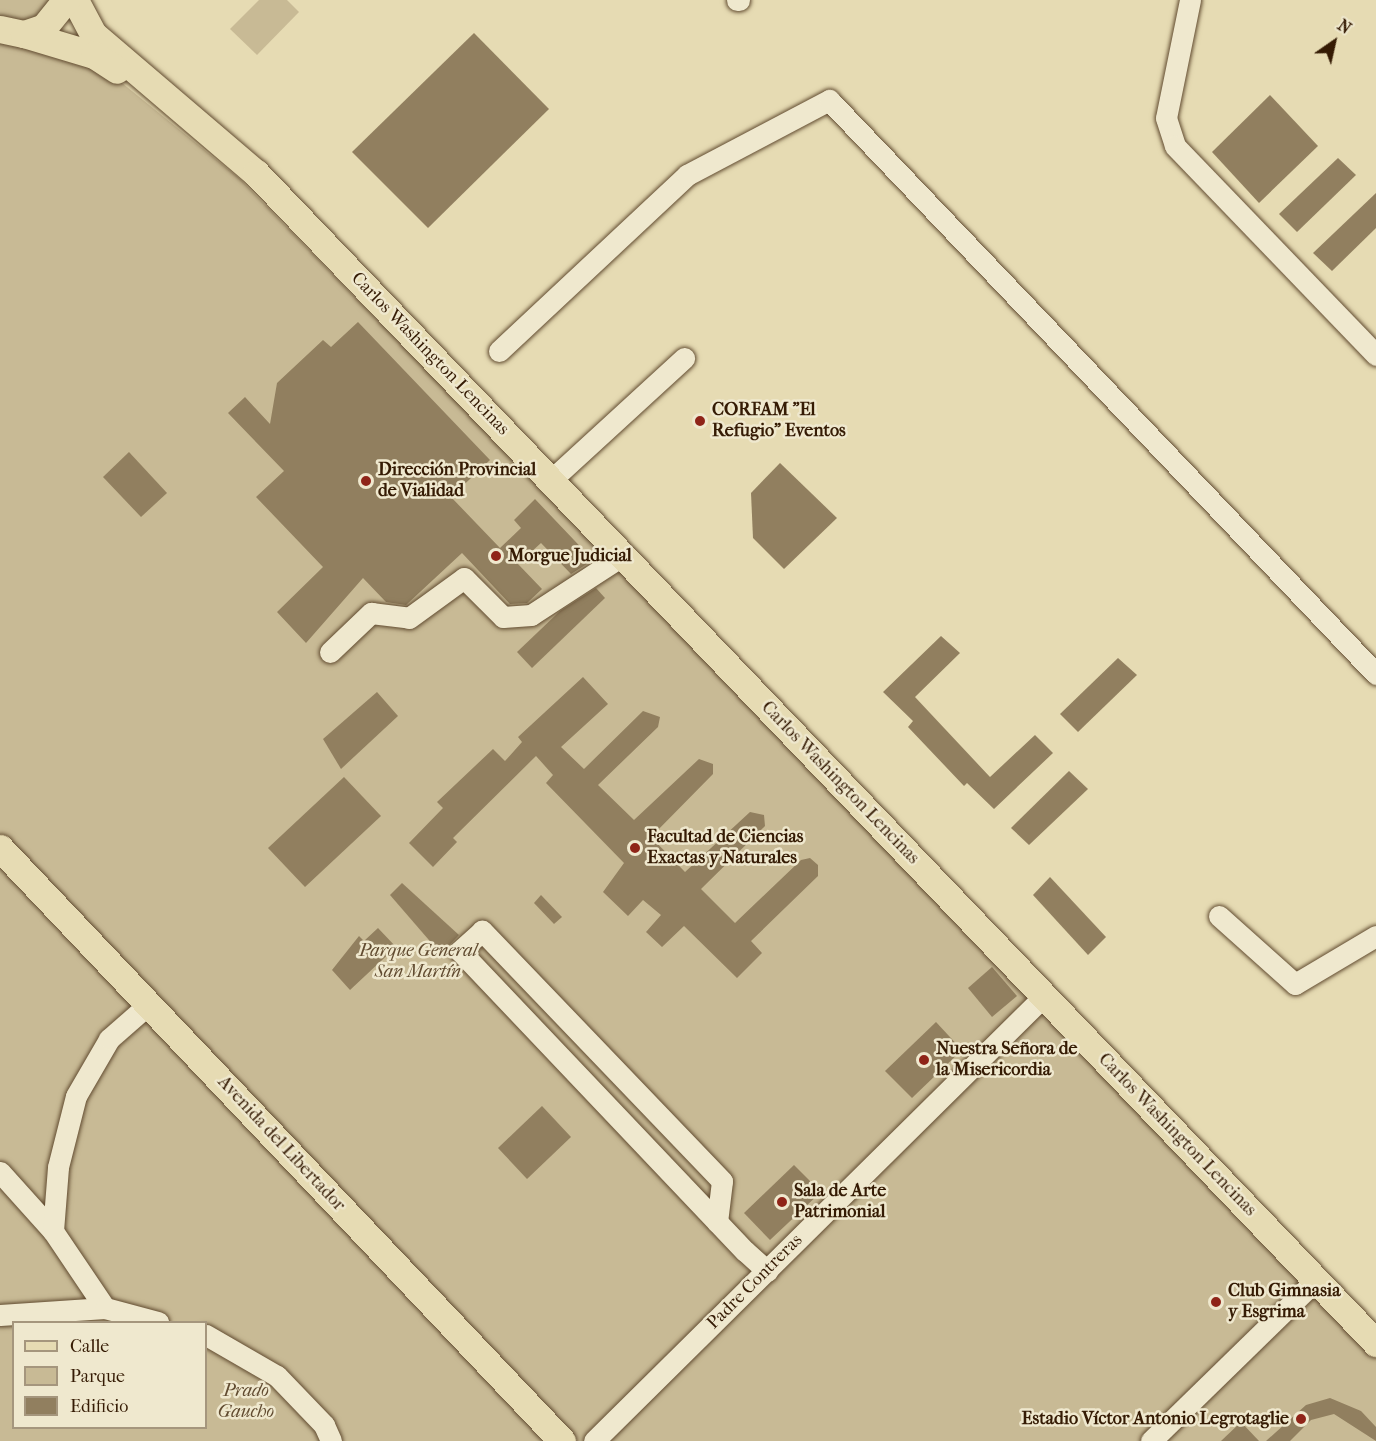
<!DOCTYPE html>
<meta charset="utf-8">
<style>
body{margin:0}
#map{position:relative;width:1376px;height:1441px;overflow:hidden;background:#e6dbb3;font-family:"IM FELL French Canon",serif}
div>[style]{position:absolute}
[style*='--x']{left:calc(var(--x)*1px);top:calc(var(--y)*1px);width:calc(var(--w)*1px);rotate:calc(var(--a)*1deg)}
.green>*{inset:0;background:#c8ba95}
.building>*{inset:0;background:#917f5f}
.roads{filter:drop-shadow(0 0 2px #614b30) drop-shadow(0 0 2px #614b30)}
.minor>*{height:21px;margin:-10.5px;padding:0 10.5px;transform-origin:10.5px;border-radius:10.5px;background:#efe8ce}
.major>*{height:27px;margin:-13.5px;padding:0 13.5px;transform-origin:13.5px;border-radius:13.5px;background:#e6dbb3}
.dots>*{width:16px;height:16px;translate:-50% -50%;box-sizing:border-box;border:3px solid #efe8ce;border-radius:50%}
span{translate:-50% -50%;white-space:nowrap;text-align:center;line-height:1.15;-webkit-text-stroke:5px #efe8ce;paint-order:stroke}
.street-label{font-size:18px;color:#351b04}
.poi-label{font-size:18px;color:#351b04;font-weight:700}
.left{translate:0 -50%;text-align:left}
.right{translate:-100% -50%;text-align:right}
.park-label{font-size:18px;color:#614b30;font-style:italic}
.legend{position:absolute;left:12px;top:1321px;width:195px;height:108px;box-sizing:border-box;background:#efe8ce;border:2px solid #a5967d;margin:0;padding:8px 10px;list-style:none;font-size:18px;color:#351b04}
.legend li{display:flex;align-items:center;gap:12px;height:30px}
.legend b{width:30px;border:2px solid #a5967d}
.north{position:absolute;left:1304px;top:12px;width:60px;height:60px;-webkit-text-stroke:4px #efe8ce;paint-order:stroke;rotate:34deg;font-size:16px;font-weight:700;line-height:24px;text-align:center;color:#351b04}
.north::after{content:'';display:block;margin:auto;width:21px;height:27px;background:#351b04;clip-path:polygon(50% 0,100% 100%,50% 72%,0 100%)}
</style>
<div id="map">
<div class="green">
<i style="clip-path:polygon(0 0,59px 0,37px 24px,0 23px)"></i>
<i style="clip-path:polygon(259px 0,287px 0,299px 12px,257px 55px,230px 29px)"></i>
<i style="clip-path:polygon(evenodd,0 42px,100px 65px,240px 179px,1058px 1020px,1376px 1357px,1376px 1441px,0 1441px,0 42px,14px 1322px,206px 1322px,206px 1428px,14px 1428px,14px 1322px)"></i>
</div>
<div class="building">
<i style="clip-path:polygon(474px 33px,549px 109px,428px 228px,352px 152px)"></i>
<i style="clip-path:polygon(1270px 95px,1318px 146px,1259px 203px,1212px 152px)"></i>
<i style="clip-path:polygon(1338px 158px,1356px 175px,1297px 232px,1279px 214px)"></i>
<i style="clip-path:polygon(1376px 193px,1376px 228px,1332px 271px,1313px 253px)"></i>
<i style="clip-path:polygon(358px 322px,490px 460px,451px 497px,500px 548px,521px 528px,514px 520px,535px 499px,593px 560px,571px 574px,541px 543px,518px 564px,542px 589px,527px 603px,510px 604px,462px 553px,406px 605px,386px 602px,363px 578px,306px 643px,277px 612px,323px 567px,256px 497px,284px 471px,228px 413px,245px 397px,270px 424px,277px 383px,323px 340px,331px 347px)"></i>
<i style="clip-path:polygon(129px 452px,167px 493px,141px 517px,103px 477px)"></i>
<i style="clip-path:polygon(780px 463px,837px 518px,784px 569px,753px 538px,751px 493px)"></i>
<i style="clip-path:polygon(596px 588px,605px 598px,532px 668px,517px 652px,560px 611px)"></i>
<i style="clip-path:polygon(941px 636px,960px 653px,915px 697px,990px 777px,1035px 735px,1053px 753px,994px 809px,967px 783px,964px 786px,908px 727px,913px 721px,883px 692px)"></i>
<i style="clip-path:polygon(1118px 658px,1137px 675px,1078px 732px,1060px 714px)"></i>
<i style="clip-path:polygon(583px 677px,608px 704px,561px 747px,584px 769px,643px 711px,660px 717px,658px 727px,598px 785px,634px 820px,699px 759px,713px 764px,713px 774px,651px 837px,685px 872px,750px 812px,764px 815px,765px 826px,701px 889px,735px 923px,801px 860px,810px 858px,818px 865px,818px 876px,751px 941px,762px 953px,737px 978px,684px 926px,662px 947px,646px 932px,661px 915px,643px 900px,628px 916px,603px 892px,624px 863px,546px 783px,553px 775px,536px 756px,453px 838px,457px 842px,433px 867px,409px 843px,443px 808px,437px 802px,493px 749px,505px 761px,522px 742px,518px 737px)"></i>
<i style="clip-path:polygon(377px 692px,398px 716px,341px 769px,323px 739px)"></i>
<i style="clip-path:polygon(1069px 771px,1088px 789px,1029px 845px,1011px 828px)"></i>
<i style="clip-path:polygon(344px 777px,381px 816px,305px 887px,268px 848px)"></i>
<i style="clip-path:polygon(1050px 877px,1106px 937px,1088px 955px,1033px 895px)"></i>
<i style="clip-path:polygon(402px 883px,459px 935px,441px 954px,390px 895px)"></i>
<i style="clip-path:polygon(541px 895px,562px 917px,554px 924px,534px 903px)"></i>
<i style="clip-path:polygon(378px 928px,396px 947px,350px 990px,332px 970px,359px 936px,364px 941px)"></i>
<i style="clip-path:polygon(992px 967px,1017px 996px,992px 1017px,968px 988px)"></i>
<i style="clip-path:polygon(936px 1022px,962px 1050px,912px 1098px,885px 1071px)"></i>
<i style="clip-path:polygon(542px 1106px,571px 1137px,527px 1179px,498px 1148px)"></i>
<i style="clip-path:polygon(794px 1165px,821px 1192px,770px 1240px,744px 1213px)"></i>
<i style="clip-path:polygon(1330px 1398px,1361px 1411px,1376px 1427px,1376px 1441px,1334px 1414px,1311px 1420px,1290px 1441px,1266px 1441px,1306px 1405px)"></i>
<i style="clip-path:polygon(1241px 1422px,1259px 1441px,1221px 1441px)"></i>
</div>
<div class="roads">
<div class="minor">
<i style="--x:737;--y:0;--w:2;--a:0"></i>
<i style="--x:1190;--y:0;--w:120;--a:101.5"></i>
<i style="--x:1166;--y:118;--w:29;--a:72"></i>
<i style="--x:1175;--y:146;--w:290;--a:46.1"></i>
<i style="--x:499;--y:351;--w:258;--a:-43.1"></i>
<i style="--x:687;--y:175;--w:161;--a:-27.8"></i>
<i style="--x:829;--y:100;--w:793;--a:46.38"></i>
<i style="--x:550;--y:481;--w:182;--a:-42.5"></i>
<i style="--x:330;--y:652;--w:57;--a:-43.6"></i>
<i style="--x:371;--y:613;--w:38;--a:7"></i>
<i style="--x:409;--y:618;--w:68;--a:-36"></i>
<i style="--x:464;--y:578;--w:55;--a:45"></i>
<i style="--x:503;--y:617;--w:28;--a:-4"></i>
<i style="--x:531;--y:615;--w:108;--a:-33"></i>
<i style="--x:1219;--y:916;--w:102;--a:41.8"></i>
<i style="--x:1295;--y:984;--w:94;--a:-30.7"></i>
<i style="--x:0;--y:1172;--w:79;--a:48.1"></i>
<i style="--x:53;--y:1231;--w:93;--a:56"></i>
<i style="--x:717;--y:1222;--w:41;--a:-83"></i>
<i style="--x:722;--y:1181;--w:347;--a:-133.8"></i>
<i style="--x:482;--y:931;--w:30;--a:138"></i>
<i style="--x:460;--y:951;--w:414;--a:46.5"></i>
<i style="--x:745;--y:1251;--w:30;--a:42"></i>
<i style="--x:53;--y:1231;--w:64;--a:-85.5"></i>
<i style="--x:58;--y:1167;--w:73;--a:-75.8"></i>
<i style="--x:76;--y:1096;--w:66;--a:-59.9"></i>
<i style="--x:109;--y:1039;--w:53;--a:-41.2"></i>
<i style="--x:0;--y:1315;--w:105;--a:-3.8"></i>
<i style="--x:105;--y:1308;--w:55;--a:14.8"></i>
<i style="--x:206;--y:1335;--w:82;--a:30"></i>
<i style="--x:277;--y:1376;--w:68;--a:46.2"></i>
<i style="--x:324;--y:1425;--w:17;--a:66"></i>
<i style="--x:594;--y:1441;--w:633;--a:-44.68"></i>
<i style="--x:1151;--y:1441;--w:231;--a:-44.3"></i>
</div>
<div class="major">
<i style="--x:75;--y:0;--w:38;--a:62"></i>
<i style="--x:93;--y:34;--w:214;--a:40.5"></i>
<i style="--x:256;--y:173;--w:1620;--a:46.25"></i>
<i style="--x:0;--y:29;--w:25;--a:12"></i>
<i style="--x:24;--y:34;--w:21;--a:-19"></i>
<i style="--x:44;--y:27;--w:35;--a:-51"></i>
<i style="--x:24;--y:34;--w:73;--a:16.7"></i>
<i style="--x:94;--y:55;--w:27;--a:33"></i>
<i style="--x:0;--y:848;--w:817;--a:46.54"></i>
</div>
</div>
<div class="dots">
<i style="left:700px;top:421px;background:#8f2418"></i>
<i style="left:366px;top:481px;background:#8f2418"></i>
<i style="left:496px;top:556px;background:#8f2418"></i>
<i style="left:635px;top:848px;background:#8f2418"></i>
<i style="left:924px;top:1060px;background:#8f2418"></i>
<i style="left:782px;top:1202px;background:#8f2418"></i>
<i style="left:1216px;top:1302px;background:#8f2418"></i>
<i style="left:1301px;top:1419px;background:#8f2418"></i>
</div>
<div class="street-label">
<span style="left:430px;top:354px;rotate:46deg">Carlos Washington Lencinas</span>
<span style="left:840px;top:783px;rotate:46deg">Carlos Washington Lencinas</span>
<span style="left:1177px;top:1135px;rotate:46deg">Carlos Washington Lencinas</span>
<span style="left:281px;top:1144px;rotate:47deg">Avenida del Libertador</span>
<span style="left:755px;top:1282px;rotate:-45deg">Padre Contreras</span>
</div>
<div class="poi-label">
<span class="left" style="left:712px;top:421px">CORFAM "El<br>Refugio" Eventos</span>
<span class="left" style="left:378px;top:481px">Dirección Provincial<br>de Vialidad</span>
<span class="left" style="left:508px;top:556px">Morgue Judicial</span>
<span class="left" style="left:647px;top:848px">Facultad de Ciencias<br>Exactas y Naturales</span>
<span class="left" style="left:936px;top:1060px">Nuestra Señora de<br>la Misericordia</span>
<span class="left" style="left:794px;top:1202px">Sala de Arte<br>Patrimonial</span>
<span class="left" style="left:1228px;top:1302px">Club Gimnasia<br>y Esgrima</span>
<span class="right" style="left:1289px;top:1419px">Estadio Víctor Antonio Legrotaglie</span>
</div>
<div class="park-label">
<span style="left:418px;top:962px">Parque General<br>San Martín</span>
<span style="left:246px;top:1402px">Prado<br>Gaucho</span>
</div>
<ul class="legend">
<li><b style="height:8px;background:#e6dbb3"></b>Calle</li>
<li><b style="height:16px;background:#c8ba95"></b>Parque</li>
<li><b style="height:16px;background:#917f5f"></b>Edificio</li>
</ul>
<div class="north">N</div>
</div>
